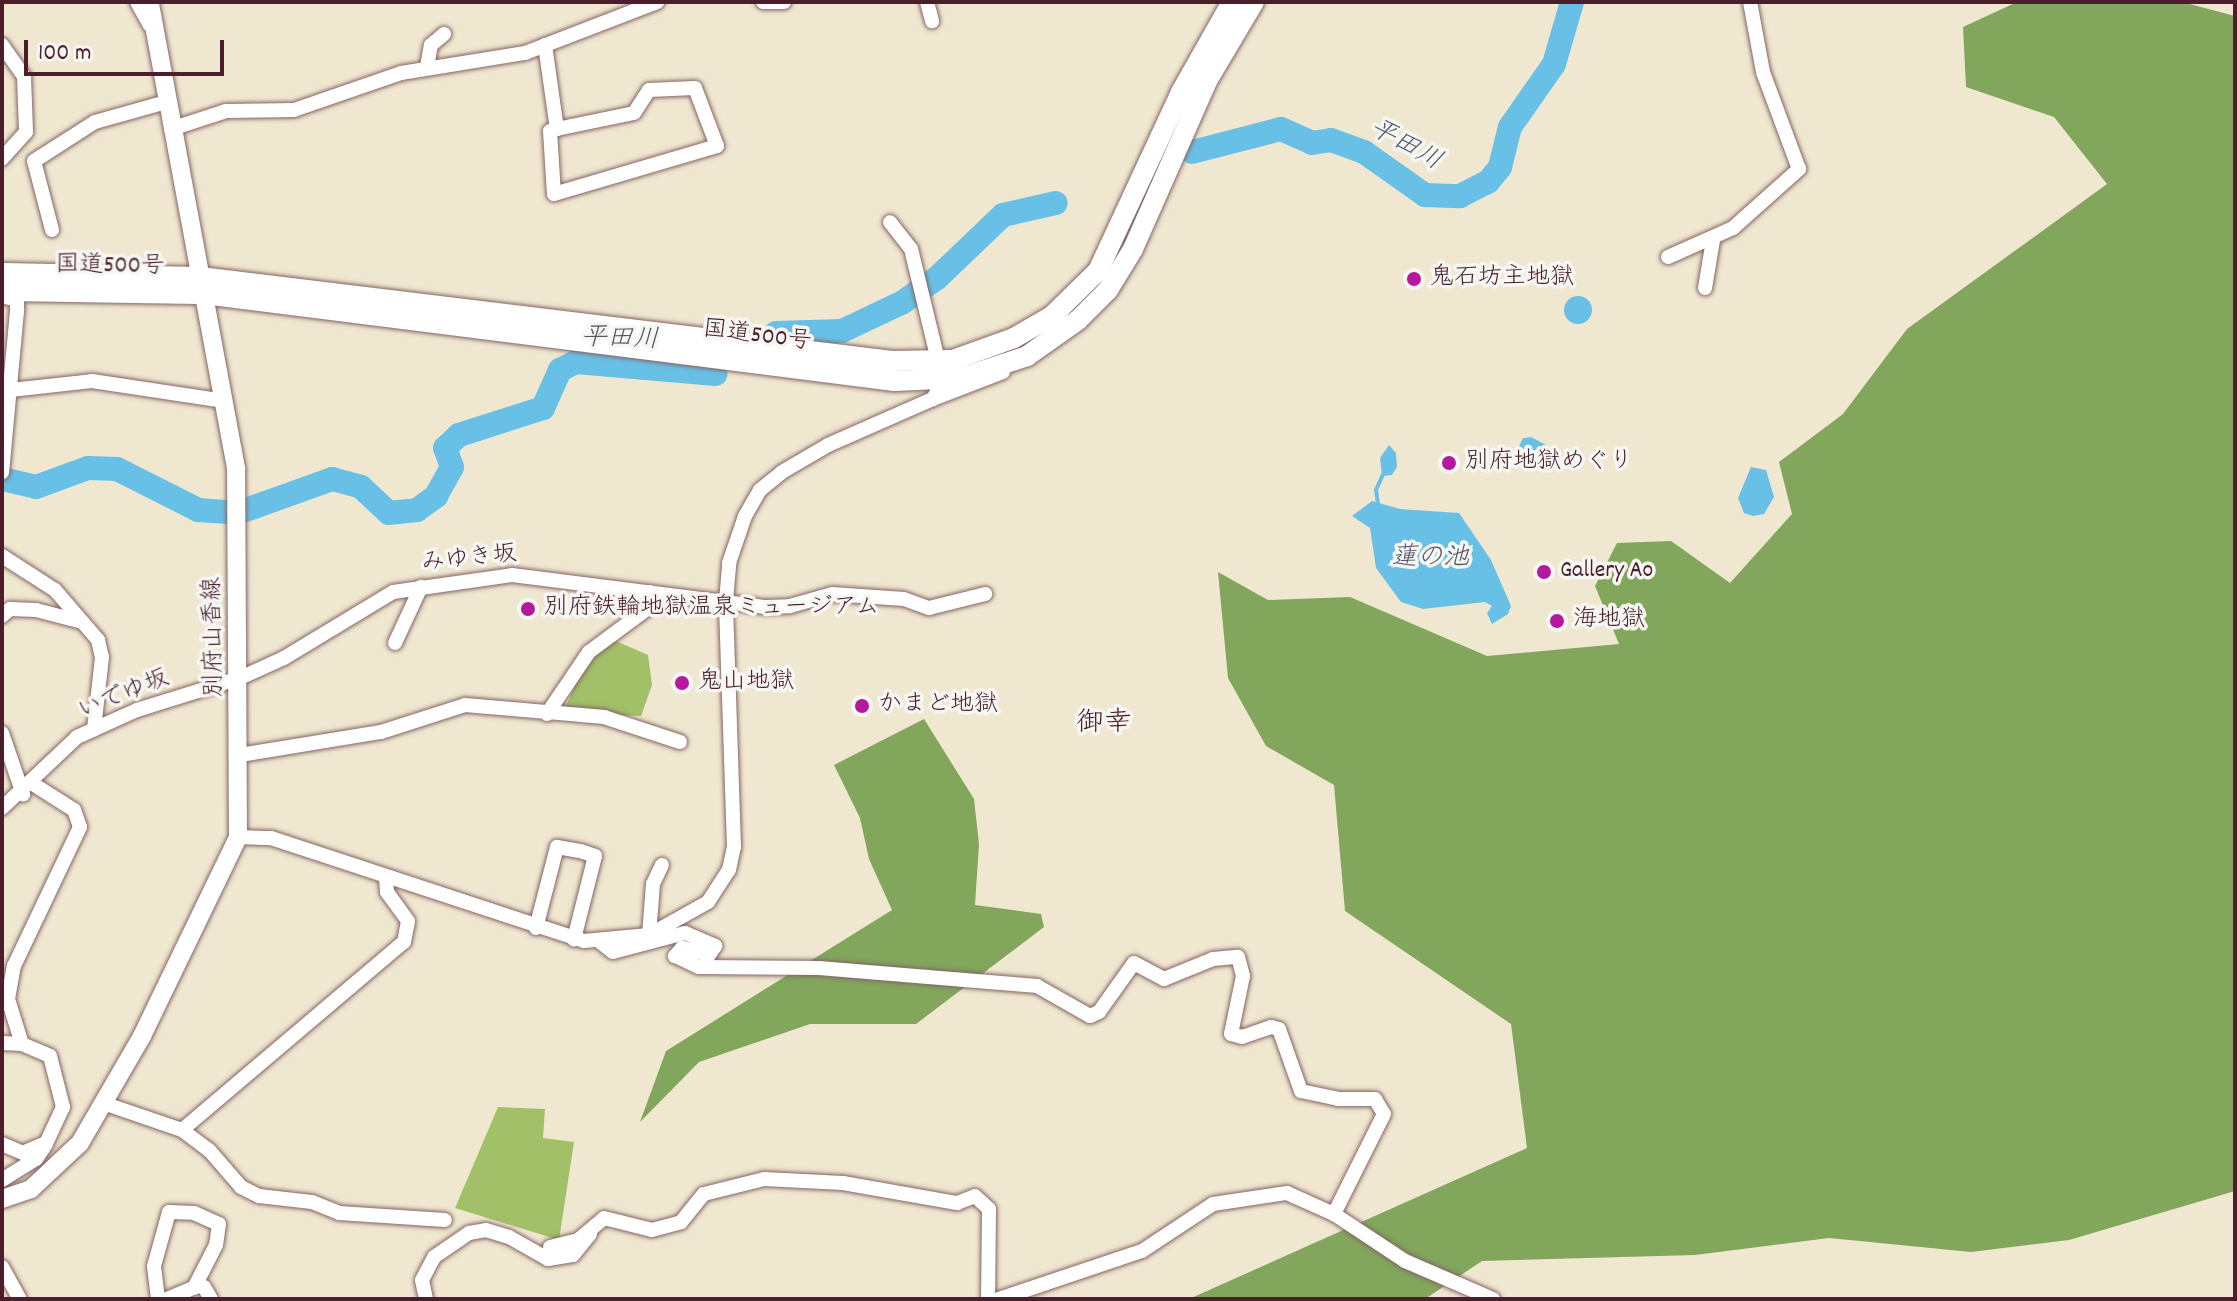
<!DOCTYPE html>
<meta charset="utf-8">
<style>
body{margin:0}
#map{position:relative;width:2237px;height:1301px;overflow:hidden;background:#f0e7d0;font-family:Dekko,"Klee One",sans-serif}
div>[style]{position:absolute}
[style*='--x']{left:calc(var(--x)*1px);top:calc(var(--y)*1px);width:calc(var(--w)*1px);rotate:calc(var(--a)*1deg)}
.green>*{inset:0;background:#a2c067}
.forest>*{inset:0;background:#81a65c}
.water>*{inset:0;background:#68c0e6}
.round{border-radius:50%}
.stream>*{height:4px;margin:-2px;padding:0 2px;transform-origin:2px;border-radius:2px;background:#68c0e6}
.river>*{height:24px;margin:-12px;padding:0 12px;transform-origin:12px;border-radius:12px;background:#68c0e6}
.roads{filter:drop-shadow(0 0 2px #846565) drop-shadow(0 0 2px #846565)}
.minor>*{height:14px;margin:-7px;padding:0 7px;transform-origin:7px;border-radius:7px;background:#fff}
.major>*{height:18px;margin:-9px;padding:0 9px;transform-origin:9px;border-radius:9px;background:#fff}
.highway>*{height:20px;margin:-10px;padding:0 10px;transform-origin:10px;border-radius:10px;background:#fff}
.dots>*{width:22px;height:22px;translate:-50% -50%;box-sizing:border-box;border:4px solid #f6f6f2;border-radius:50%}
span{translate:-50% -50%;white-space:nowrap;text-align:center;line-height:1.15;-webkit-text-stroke:7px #f6f6f2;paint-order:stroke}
.street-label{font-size:24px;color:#4a1f2b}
.poi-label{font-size:24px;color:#4a1f2b}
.left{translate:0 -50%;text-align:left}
.water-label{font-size:26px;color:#54576c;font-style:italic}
.quarter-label{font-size:28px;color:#4a1f2b}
.frame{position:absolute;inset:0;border:4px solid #4a1f2b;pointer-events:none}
.scale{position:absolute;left:24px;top:40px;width:200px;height:36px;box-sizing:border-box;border:4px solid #4a1f2b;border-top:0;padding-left:10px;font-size:24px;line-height:28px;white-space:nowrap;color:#4a1f2b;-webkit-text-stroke:6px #f6f6f2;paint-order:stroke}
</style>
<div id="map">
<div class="green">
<i style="clip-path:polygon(616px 641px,648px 655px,652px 685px,641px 716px,563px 713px,578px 679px,599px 652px)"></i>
<i style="clip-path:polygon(498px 1107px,545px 1109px,543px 1138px,574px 1142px,559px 1240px,455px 1208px)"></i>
</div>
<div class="forest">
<i style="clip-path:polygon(2017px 2px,2182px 2px,2235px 16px,2235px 1191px,2069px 1240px,1971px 1252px,1829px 1238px,1695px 1255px,1482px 1261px,1425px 1299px,1189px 1299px,1527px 1148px,1511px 1024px,1345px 911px,1334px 785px,1266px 746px,1228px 678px,1218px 572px,1268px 600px,1350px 597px,1487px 656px,1619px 644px,1595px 586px,1617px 543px,1671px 541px,1730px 583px,1792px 514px,1779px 462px,1843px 414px,1907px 329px,2107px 184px,2054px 117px,1966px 87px,1963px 27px)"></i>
<i style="clip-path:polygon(924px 719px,974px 799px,979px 844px,975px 905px,1041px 914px,1044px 927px,916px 1024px,810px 1024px,699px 1062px,640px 1122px,666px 1051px,892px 910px,869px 859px,860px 818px,834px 765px)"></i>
</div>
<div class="water">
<i class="round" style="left:1564px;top:296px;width:28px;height:28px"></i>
<i style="clip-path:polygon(1531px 437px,1546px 445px,1546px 457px,1536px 457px,1519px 446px,1523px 438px)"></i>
<i style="clip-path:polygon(1389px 445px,1396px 453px,1397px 467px,1392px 475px,1382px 476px,1380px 458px)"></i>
<i style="clip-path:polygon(1751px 467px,1766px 470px,1774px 497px,1764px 514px,1753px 516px,1744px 513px,1738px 498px)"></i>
<i style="clip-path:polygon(1372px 501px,1400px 509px,1459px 513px,1491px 560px,1511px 606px,1508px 614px,1492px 624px,1487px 613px,1492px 606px,1485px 602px,1423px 609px,1401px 602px,1376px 568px,1370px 528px,1352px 516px)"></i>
</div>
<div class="stream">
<i style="--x:1378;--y:504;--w:14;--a:-98"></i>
<i style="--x:1376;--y:490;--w:17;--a:-66"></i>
</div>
<div class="river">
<i style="--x:1192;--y:152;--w:92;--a:-14.5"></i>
<i style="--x:1281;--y:129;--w:34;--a:24"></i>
<i style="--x:1312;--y:143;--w:19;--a:-9"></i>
<i style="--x:1331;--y:140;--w:35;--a:20"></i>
<i style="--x:1364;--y:152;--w:75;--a:35.2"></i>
<i style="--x:1425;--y:195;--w:35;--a:2"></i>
<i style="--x:1460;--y:196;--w:31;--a:-27"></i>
<i style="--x:1488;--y:182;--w:19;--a:-51"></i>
<i style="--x:1500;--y:167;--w:41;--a:-76"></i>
<i style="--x:1510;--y:127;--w:77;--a:-55.1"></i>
<i style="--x:1554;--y:64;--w:65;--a:-73.8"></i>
<i style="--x:776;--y:333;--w:66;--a:-1.7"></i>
<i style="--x:842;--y:331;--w:68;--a:-25.4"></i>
<i style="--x:903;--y:302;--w:42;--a:-35.2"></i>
<i style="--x:937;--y:278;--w:91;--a:-43.7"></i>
<i style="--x:1003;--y:215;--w:54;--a:-12.8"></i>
<i style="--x:2;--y:479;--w:35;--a:13"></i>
<i style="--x:36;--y:487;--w:55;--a:-20.1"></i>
<i style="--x:88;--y:468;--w:29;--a:2"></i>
<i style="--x:117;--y:469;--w:91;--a:26.8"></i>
<i style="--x:198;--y:510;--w:27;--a:4"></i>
<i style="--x:240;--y:512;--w:98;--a:-19.7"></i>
<i style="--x:332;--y:479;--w:30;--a:15"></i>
<i style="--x:361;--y:487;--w:38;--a:43"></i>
<i style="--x:389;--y:513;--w:28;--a:-6"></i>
<i style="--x:417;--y:510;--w:24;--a:-36"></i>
<i style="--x:436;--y:496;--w:33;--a:-61"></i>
<i style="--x:452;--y:467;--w:20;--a:-110"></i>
<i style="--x:445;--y:448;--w:19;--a:-43"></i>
<i style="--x:459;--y:435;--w:88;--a:-17.8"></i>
<i style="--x:543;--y:408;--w:42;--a:-65.9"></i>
<i style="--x:560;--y:370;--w:18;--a:-27"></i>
<i style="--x:576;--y:362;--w:140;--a:4.9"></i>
</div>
<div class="roads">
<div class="minor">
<i style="--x:137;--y:2;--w:26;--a:61"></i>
<i style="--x:763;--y:2;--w:21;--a:0"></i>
<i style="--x:927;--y:2;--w:20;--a:75"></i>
<i style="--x:2;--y:45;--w:39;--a:55"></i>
<i style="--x:24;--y:77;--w:55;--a:87.9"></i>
<i style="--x:26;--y:132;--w:36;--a:132"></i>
<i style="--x:545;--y:45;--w:85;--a:81.9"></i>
<i style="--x:557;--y:129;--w:7;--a:164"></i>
<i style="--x:550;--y:131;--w:63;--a:86.4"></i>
<i style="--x:554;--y:194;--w:170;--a:-16.4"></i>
<i style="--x:717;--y:146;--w:62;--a:-110.8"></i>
<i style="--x:695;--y:88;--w:46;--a:177.5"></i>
<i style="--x:649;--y:90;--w:27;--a:123"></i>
<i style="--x:634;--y:113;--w:79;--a:168.3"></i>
<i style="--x:427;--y:67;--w:22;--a:-80"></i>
<i style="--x:431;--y:45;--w:17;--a:-40"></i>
<i style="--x:171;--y:129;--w:58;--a:-18.1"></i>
<i style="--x:226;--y:111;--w:68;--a:-0.8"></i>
<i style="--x:294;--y:110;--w:113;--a:-19.1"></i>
<i style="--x:401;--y:73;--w:126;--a:-9.2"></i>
<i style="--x:525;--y:53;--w:142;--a:-21.1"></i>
<i style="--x:52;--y:230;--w:71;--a:-104.6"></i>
<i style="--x:34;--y:161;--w:72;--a:-32.6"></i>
<i style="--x:95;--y:122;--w:74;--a:-15.7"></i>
<i style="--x:1668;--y:257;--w:71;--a:-24"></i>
<i style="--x:1733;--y:228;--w:89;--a:-41.8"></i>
<i style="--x:1799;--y:169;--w:103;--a:-110.4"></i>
<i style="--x:1763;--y:72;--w:71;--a:-100.5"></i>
<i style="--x:1705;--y:288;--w:49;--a:-80.5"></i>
<i style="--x:2;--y:296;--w:16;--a:15"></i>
<i style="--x:17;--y:300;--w:11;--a:90"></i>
<i style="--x:17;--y:311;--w:162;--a:95.3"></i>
<i style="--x:11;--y:390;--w:81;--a:-6.3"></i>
<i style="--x:92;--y:381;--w:134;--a:8.6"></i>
<i style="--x:933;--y:399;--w:75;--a:-21.1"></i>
<i style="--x:2;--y:556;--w:63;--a:32.7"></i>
<i style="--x:55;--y:590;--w:66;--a:49.3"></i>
<i style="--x:98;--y:640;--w:17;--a:77"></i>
<i style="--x:102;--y:657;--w:73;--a:96.3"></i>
<i style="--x:2;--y:616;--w:11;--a:-41"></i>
<i style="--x:10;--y:609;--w:26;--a:2"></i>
<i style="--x:36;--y:610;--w:48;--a:14.6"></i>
<i style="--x:395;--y:643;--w:62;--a:-65.1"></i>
<i style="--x:547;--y:714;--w:75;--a:-55.9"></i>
<i style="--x:589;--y:652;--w:77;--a:-36.6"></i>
<i style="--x:651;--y:606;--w:14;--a:-94"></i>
<i style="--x:2;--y:733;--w:65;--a:71"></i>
<i style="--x:240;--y:755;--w:143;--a:-9.3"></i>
<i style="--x:381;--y:732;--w:88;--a:-17.8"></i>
<i style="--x:465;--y:705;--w:140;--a:4.9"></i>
<i style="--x:604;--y:717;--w:80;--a:18.2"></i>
<i style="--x:2;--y:808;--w:103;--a:-43.4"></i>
<i style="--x:77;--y:737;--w:66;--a:-24.2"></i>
<i style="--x:137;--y:710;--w:108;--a:-17.3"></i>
<i style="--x:240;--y:678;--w:48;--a:-24.4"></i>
<i style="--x:284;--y:658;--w:127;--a:-31.2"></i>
<i style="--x:393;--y:592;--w:120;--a:-8.1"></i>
<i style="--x:512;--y:575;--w:256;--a:7.2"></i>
<i style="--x:766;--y:607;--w:24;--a:-2"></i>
<i style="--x:790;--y:606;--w:44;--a:-15.9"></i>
<i style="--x:832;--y:594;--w:72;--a:4"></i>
<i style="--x:904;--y:599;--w:27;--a:20"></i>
<i style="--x:929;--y:608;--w:58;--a:-14"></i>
<i style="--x:238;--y:837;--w:33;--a:2"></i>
<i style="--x:271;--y:838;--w:330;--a:18.2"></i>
<i style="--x:584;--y:941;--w:65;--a:-5.3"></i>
<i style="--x:649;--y:935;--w:68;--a:-29.2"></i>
<i style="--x:708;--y:902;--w:38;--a:-57"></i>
<i style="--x:729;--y:870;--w:24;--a:-78"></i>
<i style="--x:734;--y:847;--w:246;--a:-91.9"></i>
<i style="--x:726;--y:601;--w:38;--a:-85"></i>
<i style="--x:729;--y:563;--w:50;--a:-71.2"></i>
<i style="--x:745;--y:516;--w:30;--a:-60"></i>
<i style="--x:760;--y:490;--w:28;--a:-39"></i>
<i style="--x:782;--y:472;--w:53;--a:-30.4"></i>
<i style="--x:828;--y:445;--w:115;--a:-23.7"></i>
<i style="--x:933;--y:399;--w:21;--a:-61"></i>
<i style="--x:943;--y:381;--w:136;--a:-103.6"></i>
<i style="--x:911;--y:249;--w:34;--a:-128"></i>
<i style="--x:536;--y:928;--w:84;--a:-75.5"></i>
<i style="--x:557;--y:847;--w:23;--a:10"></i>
<i style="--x:580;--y:851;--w:16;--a:18"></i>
<i style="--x:595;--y:856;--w:86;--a:104.2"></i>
<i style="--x:649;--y:935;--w:51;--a:-85.5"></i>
<i style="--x:653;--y:884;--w:21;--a:-65"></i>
<i style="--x:600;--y:942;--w:16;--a:38"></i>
<i style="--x:613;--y:952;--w:74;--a:-14.8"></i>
<i style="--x:685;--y:933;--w:33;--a:23"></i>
<i style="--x:715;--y:946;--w:11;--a:124"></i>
<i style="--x:709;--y:955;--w:28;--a:-165"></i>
<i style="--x:682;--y:948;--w:11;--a:131"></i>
<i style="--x:675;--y:956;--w:26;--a:25"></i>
<i style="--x:699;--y:967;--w:120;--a:0.5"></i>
<i style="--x:819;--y:968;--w:219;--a:4.7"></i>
<i style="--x:1037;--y:986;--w:61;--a:29.5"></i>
<i style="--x:1090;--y:1016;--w:10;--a:-24"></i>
<i style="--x:1099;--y:1012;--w:60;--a:-54.5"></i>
<i style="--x:1134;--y:963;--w:34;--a:28"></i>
<i style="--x:1164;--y:979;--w:53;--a:-22.2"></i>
<i style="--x:1213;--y:959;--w:25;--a:-5"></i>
<i style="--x:1238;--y:957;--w:20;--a:75"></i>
<i style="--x:1243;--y:976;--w:59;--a:101.7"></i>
<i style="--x:1231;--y:1034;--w:11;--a:15"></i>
<i style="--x:1242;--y:1037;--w:31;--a:-19"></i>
<i style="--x:1271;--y:1027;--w:8;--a:14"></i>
<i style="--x:1279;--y:1029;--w:66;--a:70.5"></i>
<i style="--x:1301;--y:1091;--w:38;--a:12"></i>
<i style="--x:1338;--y:1099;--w:37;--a:0"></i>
<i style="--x:1375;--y:1099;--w:17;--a:59"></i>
<i style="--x:1384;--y:1114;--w:112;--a:116.6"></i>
<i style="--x:2;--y:1043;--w:20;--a:3"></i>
<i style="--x:22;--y:1044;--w:30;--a:23"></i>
<i style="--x:50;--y:1056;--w:53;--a:75.7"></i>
<i style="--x:63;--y:1107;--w:40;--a:115"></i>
<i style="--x:46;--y:1143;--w:25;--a:157"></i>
<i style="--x:23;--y:1153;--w:23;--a:-157"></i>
<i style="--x:22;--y:1044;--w:47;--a:-107.3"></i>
<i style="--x:8;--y:999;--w:34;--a:-80"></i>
<i style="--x:14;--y:966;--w:154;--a:-64.6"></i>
<i style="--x:80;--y:827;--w:18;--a:-109"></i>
<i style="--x:74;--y:810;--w:49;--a:-147.6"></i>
<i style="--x:103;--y:1103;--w:83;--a:18.9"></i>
<i style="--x:182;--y:1130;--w:34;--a:37"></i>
<i style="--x:209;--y:1150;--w:49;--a:49.1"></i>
<i style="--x:241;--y:1187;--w:20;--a:27"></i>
<i style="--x:259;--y:1196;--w:53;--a:6.5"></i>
<i style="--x:312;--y:1202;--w:29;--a:22"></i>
<i style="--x:339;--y:1213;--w:106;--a:3.8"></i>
<i style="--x:182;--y:1130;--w:291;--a:-40.3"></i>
<i style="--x:404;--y:942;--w:21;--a:-79"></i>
<i style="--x:408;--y:921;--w:36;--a:-126"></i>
<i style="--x:387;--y:892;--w:15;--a:-94"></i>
<i style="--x:2;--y:1180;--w:40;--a:-32"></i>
<i style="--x:36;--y:1159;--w:18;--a:-56"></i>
<i style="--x:550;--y:1247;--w:29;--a:-14"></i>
<i style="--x:578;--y:1240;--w:34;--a:-40"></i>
<i style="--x:604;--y:1218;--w:49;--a:14"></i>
<i style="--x:652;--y:1230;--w:30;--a:-15"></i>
<i style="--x:681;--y:1222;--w:36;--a:-51"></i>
<i style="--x:704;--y:1194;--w:62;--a:-14"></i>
<i style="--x:764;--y:1179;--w:79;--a:2.9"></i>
<i style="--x:843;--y:1183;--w:116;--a:10"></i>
<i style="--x:957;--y:1203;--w:19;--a:-21"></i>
<i style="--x:975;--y:1196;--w:19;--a:43"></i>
<i style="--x:989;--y:1209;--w:90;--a:90.6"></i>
<i style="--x:2;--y:1267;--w:37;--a:61"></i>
<i style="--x:158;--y:1299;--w:33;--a:-97"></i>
<i style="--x:154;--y:1266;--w:56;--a:-74.5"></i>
<i style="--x:169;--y:1212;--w:25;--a:2"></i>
<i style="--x:194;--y:1213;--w:27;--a:24"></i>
<i style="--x:219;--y:1224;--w:21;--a:98"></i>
<i style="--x:216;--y:1245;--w:48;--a:117.1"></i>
<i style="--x:167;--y:1299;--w:33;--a:-23"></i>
<i style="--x:197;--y:1286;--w:7;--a:8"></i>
<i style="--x:204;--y:1287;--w:14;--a:60"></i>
<i style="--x:426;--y:1299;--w:19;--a:-102"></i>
<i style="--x:422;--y:1280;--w:26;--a:-62"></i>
<i style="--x:434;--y:1257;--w:42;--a:-34.4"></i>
<i style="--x:469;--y:1233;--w:17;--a:-10"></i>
<i style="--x:486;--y:1230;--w:24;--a:17"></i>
<i style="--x:509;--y:1237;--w:45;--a:29.4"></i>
<i style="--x:548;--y:1259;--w:25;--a:-9"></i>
<i style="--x:573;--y:1255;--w:27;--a:-51"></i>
<i style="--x:999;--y:1299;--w:151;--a:-18.6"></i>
<i style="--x:1142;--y:1251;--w:85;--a:-33.5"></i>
<i style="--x:1213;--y:1204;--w:75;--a:-8.5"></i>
<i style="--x:1287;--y:1193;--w:51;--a:24.1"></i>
<i style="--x:1334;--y:1214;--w:85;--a:33.5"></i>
<i style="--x:1405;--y:1261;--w:96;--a:23.4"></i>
</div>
<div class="major">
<i style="--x:2;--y:1199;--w:31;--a:-19"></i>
<i style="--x:31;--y:1189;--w:67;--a:-43.2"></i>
<i style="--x:80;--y:1143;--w:124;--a:-59.9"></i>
<i style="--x:142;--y:1036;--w:221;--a:-64.2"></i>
<i style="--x:238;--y:837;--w:369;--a:-90.3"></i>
<i style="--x:236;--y:468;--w:474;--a:-100.5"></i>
</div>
<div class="highway">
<i style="--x:2;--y:273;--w:198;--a:1.2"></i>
<i style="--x:200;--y:277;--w:697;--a:6.92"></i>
<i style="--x:892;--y:361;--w:61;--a:-0.9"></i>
<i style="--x:953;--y:360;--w:65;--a:-19.8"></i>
<i style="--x:1014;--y:338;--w:44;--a:-30.1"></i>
<i style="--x:1052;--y:316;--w:64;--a:-44.4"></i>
<i style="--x:1098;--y:271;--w:197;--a:-65.1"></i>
<i style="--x:1181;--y:92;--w:103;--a:-60.5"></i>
<i style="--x:2;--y:291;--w:202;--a:0.9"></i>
<i style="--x:204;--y:294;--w:696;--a:7.18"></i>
<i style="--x:895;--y:381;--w:66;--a:-2.6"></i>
<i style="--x:961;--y:378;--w:70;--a:-18.4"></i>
<i style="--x:1027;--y:356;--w:62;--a:-35.2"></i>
<i style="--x:1078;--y:320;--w:42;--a:-45"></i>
<i style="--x:1108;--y:290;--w:48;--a:-58.6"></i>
<i style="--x:1133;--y:249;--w:184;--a:-66.2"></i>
<i style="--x:1207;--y:81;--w:92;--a:-59.3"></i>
</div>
</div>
<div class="dots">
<i style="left:1414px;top:279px;background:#b5179e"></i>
<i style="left:1449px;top:463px;background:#b5179e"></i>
<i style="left:1544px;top:572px;background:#b5179e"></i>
<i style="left:528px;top:609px;background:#b5179e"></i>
<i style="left:1557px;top:621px;background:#b5179e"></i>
<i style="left:682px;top:683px;background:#b5179e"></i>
<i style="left:862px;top:706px;background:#b5179e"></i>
</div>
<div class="street-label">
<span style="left:110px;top:267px;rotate:1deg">国道500号</span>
<span style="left:757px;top:337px;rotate:7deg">国道500号</span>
<span style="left:469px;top:560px;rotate:-6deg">みゆき坂</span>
<span style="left:215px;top:637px;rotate:-91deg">別府山香線</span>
<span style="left:124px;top:696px;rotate:-22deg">いでゆ坂</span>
</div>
<div class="poi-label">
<span class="left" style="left:1430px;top:279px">鬼石坊主地獄</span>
<span class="left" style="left:1465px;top:463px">別府地獄めぐり</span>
<span class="left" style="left:1560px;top:572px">Gallery Ao</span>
<span class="left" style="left:544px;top:609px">別府鉄輪地獄温泉ミュージアム</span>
<span class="left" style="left:1573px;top:621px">海地獄</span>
<span class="left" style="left:698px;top:683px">鬼山地獄</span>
<span class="left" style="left:878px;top:706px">かまど地獄</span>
</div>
<div class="water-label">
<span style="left:1405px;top:146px;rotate:29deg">平田川</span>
<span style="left:620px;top:340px;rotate:2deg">平田川</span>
<span style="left:1430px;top:559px">蓮の池</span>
</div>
<div class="quarter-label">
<span style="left:1104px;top:725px">御幸</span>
</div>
<div class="frame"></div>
<div class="scale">100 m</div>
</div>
